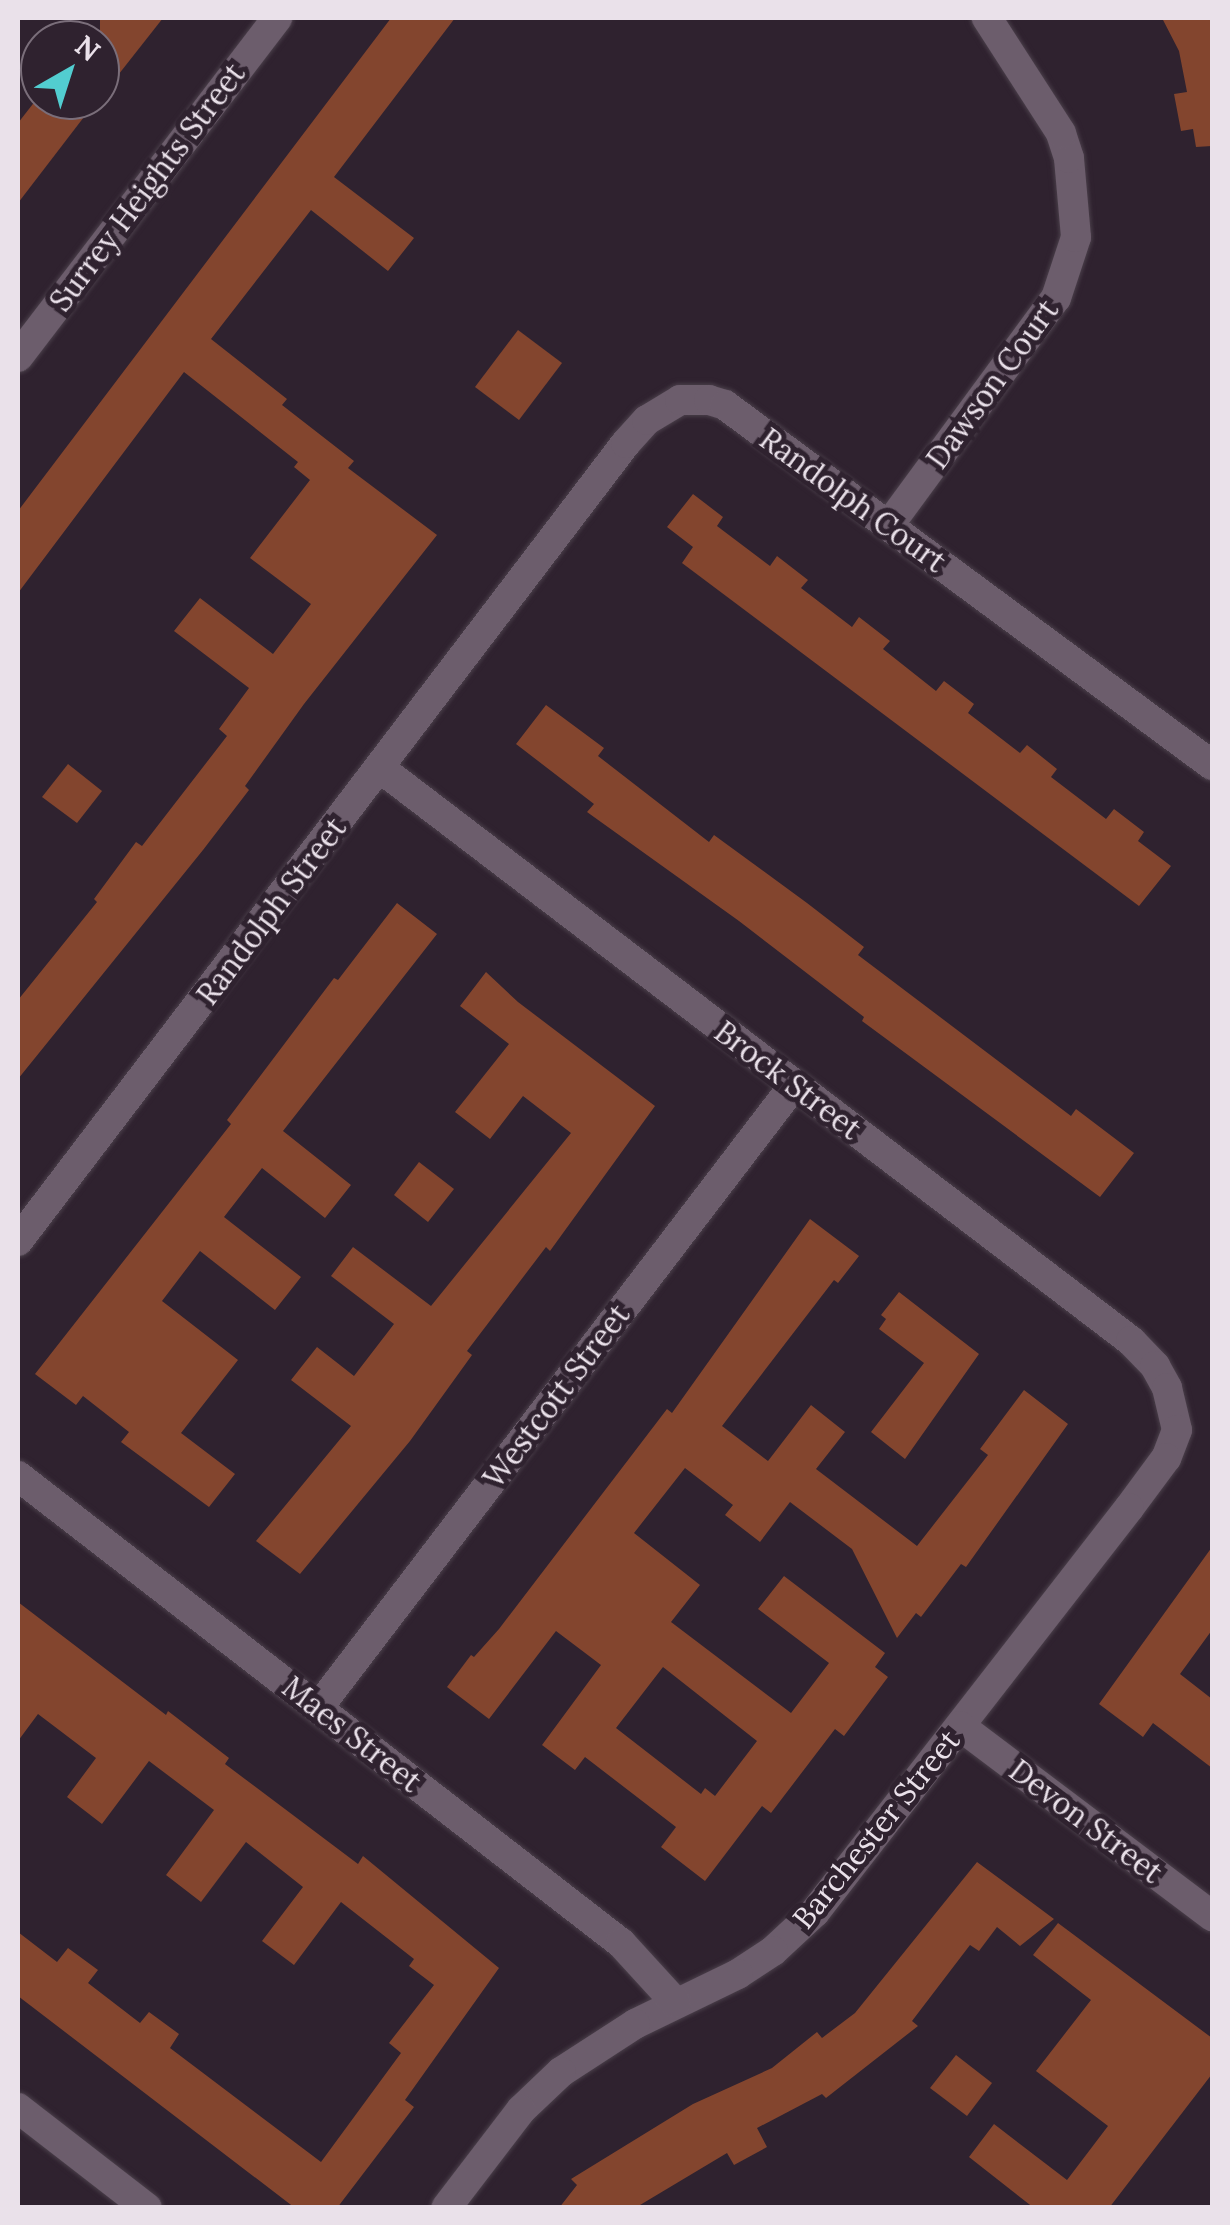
<!DOCTYPE html>
<style>
body{margin:0}
#map{position:relative;width:1230px;height:2225px;overflow:hidden;background:#2f222f;font-family:Lora,serif}
div>[style]{position:absolute}
[style*='--x']{left:calc(var(--x)*1px);top:calc(var(--y)*1px);width:calc(var(--w)*1px);rotate:calc(var(--a)*1deg)}
.building>*{inset:0;background:#83452e}
.roads{filter:drop-shadow(0 0 2px #4a3f4a) drop-shadow(0 0 2px #4a3f4a)}
.minor>*{height:30px;margin:-15px;padding:0 15px;transform-origin:15px;border-radius:15px;background:#6c5d6c}
span{translate:-50% -50%;white-space:nowrap;text-align:center;line-height:1.15;-webkit-text-stroke:10px #2f222f;paint-order:stroke}
.street-label{font-size:30px;color:#eae1ea}
.frame{position:absolute;inset:0;border:20px solid #eae1ea;pointer-events:none}
.north{position:absolute;left:20px;top:20px;width:100px;height:100px;box-sizing:border-box;background:#2f222f;border:2px solid #7a6e7a;border-radius:50%;rotate:39deg;font-size:28px;font-weight:700;line-height:40px;text-align:center;color:#eae1ea}
.north::after{content:'';display:block;margin:auto;width:35px;height:45px;background:#52cdd0;clip-path:polygon(50% 0,100% 100%,50% 72%,0 100%)}
</style>
<div id="map">
<div class="building">
<i style="clip-path:polygon(100px 18px,163px 18px,100px 98px)"></i>
<i style="clip-path:polygon(391px 18px,455px 18px,334px 177px,414px 238px,388px 271px,311px 210px,211px 339px,287px 399px,282px 405px,354px 461px,348px 468px,437px 535px,304px 704px,245px 786px,249px 790px,203px 850px,18px 1079px,18px 1000px,97px 902px,94px 899px,136px 842px,142px 846px,227px 736px,219px 729px,249px 688px,174px 631px,200px 598px,273px 654px,311px 604px,250px 558px,310px 480px,294px 467px,298px 462px,184px 372px,18px 593px,18px 511px)"></i>
<i style="clip-path:polygon(1162px 18px,1212px 18px,1212px 146px,1196px 147px,1193px 129px,1181px 131px,1174px 94px,1187px 92px,1179px 51px)"></i>
<i style="clip-path:polygon(36px 100px,97px 100px,18px 203px,18px 123px)"></i>
<i style="clip-path:polygon(518px 330px,562px 363px,519px 420px,475px 387px)"></i>
<i style="clip-path:polygon(693px 494px,723px 517px,717px 526px,770px 566px,777px 556px,808px 580px,801px 588px,852px 627px,859px 617px,890px 641px,883px 649px,936px 691px,944px 681px,974px 704px,968px 713px,1020px 753px,1027px 745px,1057px 769px,1051px 777px,1106px 819px,1114px 809px,1144px 832px,1138px 841px,1171px 866px,1139px 906px,682px 563px,693px 547px,667px 527px)"></i>
<i style="clip-path:polygon(546px 705px,604px 748px,598px 756px,709px 842px,714px 835px,807px 903px,864px 947px,858px 955px,1071px 1116px,1076px 1109px,1134px 1153px,1100px 1197px,862px 1021px,864px 1017px,739px 921px,587px 812px,594px 804px,516px 744px)"></i>
<i style="clip-path:polygon(68px 764px,102px 791px,77px 823px,42px 797px)"></i>
<i style="clip-path:polygon(397px 903px,437px 934px,283px 1131px,351px 1185px,325px 1218px,262px 1168px,224px 1217px,301px 1277px,275px 1310px,200px 1251px,162px 1301px,238px 1360px,181px 1433px,235px 1474px,209px 1507px,121px 1442px,129px 1432px,83px 1396px,76px 1405px,35px 1374px,231px 1124px,227px 1120px,334px 978px,338px 980px)"></i>
<i style="clip-path:polygon(486px 972px,518px 1002px,655px 1106px,550px 1251px,546px 1247px,467px 1351px,472px 1355px,410px 1441px,300px 1574px,256px 1541px,351px 1426px,291px 1380px,317px 1347px,354px 1376px,394px 1324px,331px 1276px,353px 1247px,431px 1306px,571px 1133px,523px 1096px,490px 1139px,455px 1112px,509px 1044px,460px 1006px)"></i>
<i style="clip-path:polygon(419px 1162px,454px 1189px,428px 1222px,394px 1195px)"></i>
<i style="clip-path:polygon(evenodd,810px 1219px,859px 1256px,838px 1283px,834px 1280px,722px 1426px,768px 1461px,811px 1405px,845px 1432px,816px 1469px,917px 1546px,988px 1455px,980px 1449px,1024px 1390px,1068px 1424px,966px 1567px,961px 1564px,921px 1617px,916px 1613px,897px 1638px,852px 1549px,790px 1502px,760px 1542px,725px 1515px,733px 1505px,685px 1468px,634px 1533px,700px 1585px,671px 1622px,791px 1713px,829px 1663px,758px 1609px,784px 1576px,885px 1653px,875px 1667px,888px 1677px,844px 1736px,835px 1729px,771px 1813px,762px 1806px,705px 1881px,661px 1847px,676px 1827px,585px 1757px,575px 1770px,542px 1745px,601px 1665px,556px 1631px,489px 1719px,447px 1687px,471px 1655px,474px 1657px,499px 1629px,667px 1409px,672px 1413px,810px 1219px,663px 1667px,757px 1741px,715px 1796px,705px 1788px,701px 1794px,616px 1728px,663px 1667px)"></i>
<i style="clip-path:polygon(899px 1292px,979px 1354px,905px 1459px,871px 1432px,924px 1363px,879px 1329px,886px 1319px,881px 1315px)"></i>
<i style="clip-path:polygon(1212px 1547px,1212px 1630px,1180px 1674px,1212px 1699px,1212px 1768px,1153px 1723px,1143px 1737px,1099px 1704px)"></i>
<i style="clip-path:polygon(18px 1602px,166px 1715px,168px 1711px,229px 1758px,225px 1764px,358px 1864px,363px 1856px,499px 1968px,405px 2100px,414px 2107px,337px 2208px,295px 2208px,18px 1996px,18px 1932px,57px 1962px,68px 1948px,98px 1970px,88px 1983px,140px 2023px,149px 2012px,179px 2034px,170px 2048px,321px 2162px,401px 2053px,389px 2043px,434px 1985px,409px 1966px,414px 1959px,341px 1902px,294px 1965px,262px 1941px,303px 1887px,246px 1842px,201px 1902px,166px 1875px,214px 1810px,149px 1761px,102px 1824px,67px 1797px,96px 1758px,38px 1714px,18px 1741px)"></i>
<i style="clip-path:polygon(977px 1862px,1054px 1919px,1020px 1946px,997px 1927px,979px 1951px,970px 1945px,912px 2021px,918px 2026px,826px 2098px,822px 2094px,757px 2128px,767px 2147px,734px 2165px,727px 2153px,635px 2208px,559px 2208px,577px 2185px,571px 2179px,693px 2104px,772px 2068px,817px 2032px,822px 2038px,855px 2013px)"></i>
<i style="clip-path:polygon(1058px 1923px,1212px 2038px,1212px 2074px,1109px 2208px,1034px 2208px,969px 2157px,994px 2124px,1067px 2180px,1108px 2126px,1036px 2071px,1091px 2000px,1033px 1955px)"></i>
<i style="clip-path:polygon(956px 2055px,992px 2083px,967px 2116px,930px 2088px)"></i>
</div>
<div class="roads">
<div class="minor">
<i style="--x:18;--y:357;--w:427;--a:-52.6"></i>
<i style="--x:889;--y:525;--w:282;--a:-53.7"></i>
<i style="--x:1056;--y:298;--w:64;--a:-71.8"></i>
<i style="--x:1076;--y:237;--w:79;--a:-95.1"></i>
<i style="--x:1069;--y:158;--w:26;--a:-108"></i>
<i style="--x:1061;--y:133;--w:137;--a:-122.8"></i>
<i style="--x:380;--y:768;--w:945;--a:37.34"></i>
<i style="--x:1131;--y:1341;--w:35;--a:46"></i>
<i style="--x:1155;--y:1366;--w:25;--a:61"></i>
<i style="--x:1167;--y:1388;--w:43;--a:76.6"></i>
<i style="--x:1177;--y:1430;--w:30;--a:111"></i>
<i style="--x:1166;--y:1458;--w:62;--a:126.5"></i>
<i style="--x:1129;--y:1508;--w:512;--a:127.86"></i>
<i style="--x:815;--y:1912;--w:57;--a:137.1"></i>
<i style="--x:773;--y:1951;--w:42;--a:146.7"></i>
<i style="--x:738;--y:1974;--w:114;--a:154.1"></i>
<i style="--x:635;--y:2024;--w:88;--a:147"></i>
<i style="--x:561;--y:2072;--w:55;--a:136.5"></i>
<i style="--x:521;--y:2110;--w:123;--a:127.4"></i>
<i style="--x:18;--y:1241;--w:1003;--a:-52.7"></i>
<i style="--x:626;--y:443;--w:31;--a:-48"></i>
<i style="--x:647;--y:420;--w:39;--a:-31"></i>
<i style="--x:680;--y:400;--w:29;--a:0"></i>
<i style="--x:709;--y:400;--w:17;--a:17"></i>
<i style="--x:725;--y:405;--w:606;--a:36.47"></i>
<i style="--x:18;--y:1476;--w:763;--a:37.76"></i>
<i style="--x:621;--y:1943;--w:81;--a:47.5"></i>
<i style="--x:318;--y:1708;--w:784;--a:-52.62"></i>
<i style="--x:960;--y:1726;--w:316;--a:37"></i>
<i style="--x:18;--y:2108;--w:163;--a:37.8"></i>
</div>
</div>
<div class="street-label">
<span style="left:147px;top:187px;rotate:-53deg">Surrey Heights Street</span>
<span style="left:992px;top:384px;rotate:-54deg">Dawson Court</span>
<span style="left:853px;top:500px;rotate:36deg">Randolph Court</span>
<span style="left:271px;top:911px;rotate:-53deg">Randolph Street</span>
<span style="left:788px;top:1080px;rotate:37deg">Brock Street</span>
<span style="left:556px;top:1396px;rotate:-53deg">Westcott Street</span>
<span style="left:352px;top:1734px;rotate:38deg">Maes Street</span>
<span style="left:1086px;top:1821px;rotate:37deg">Devon Street</span>
<span style="left:876px;top:1829px;rotate:-51deg">Barchester Street</span>
</div>
<div class="frame"></div>
<div class="north">N</div>
</div>
